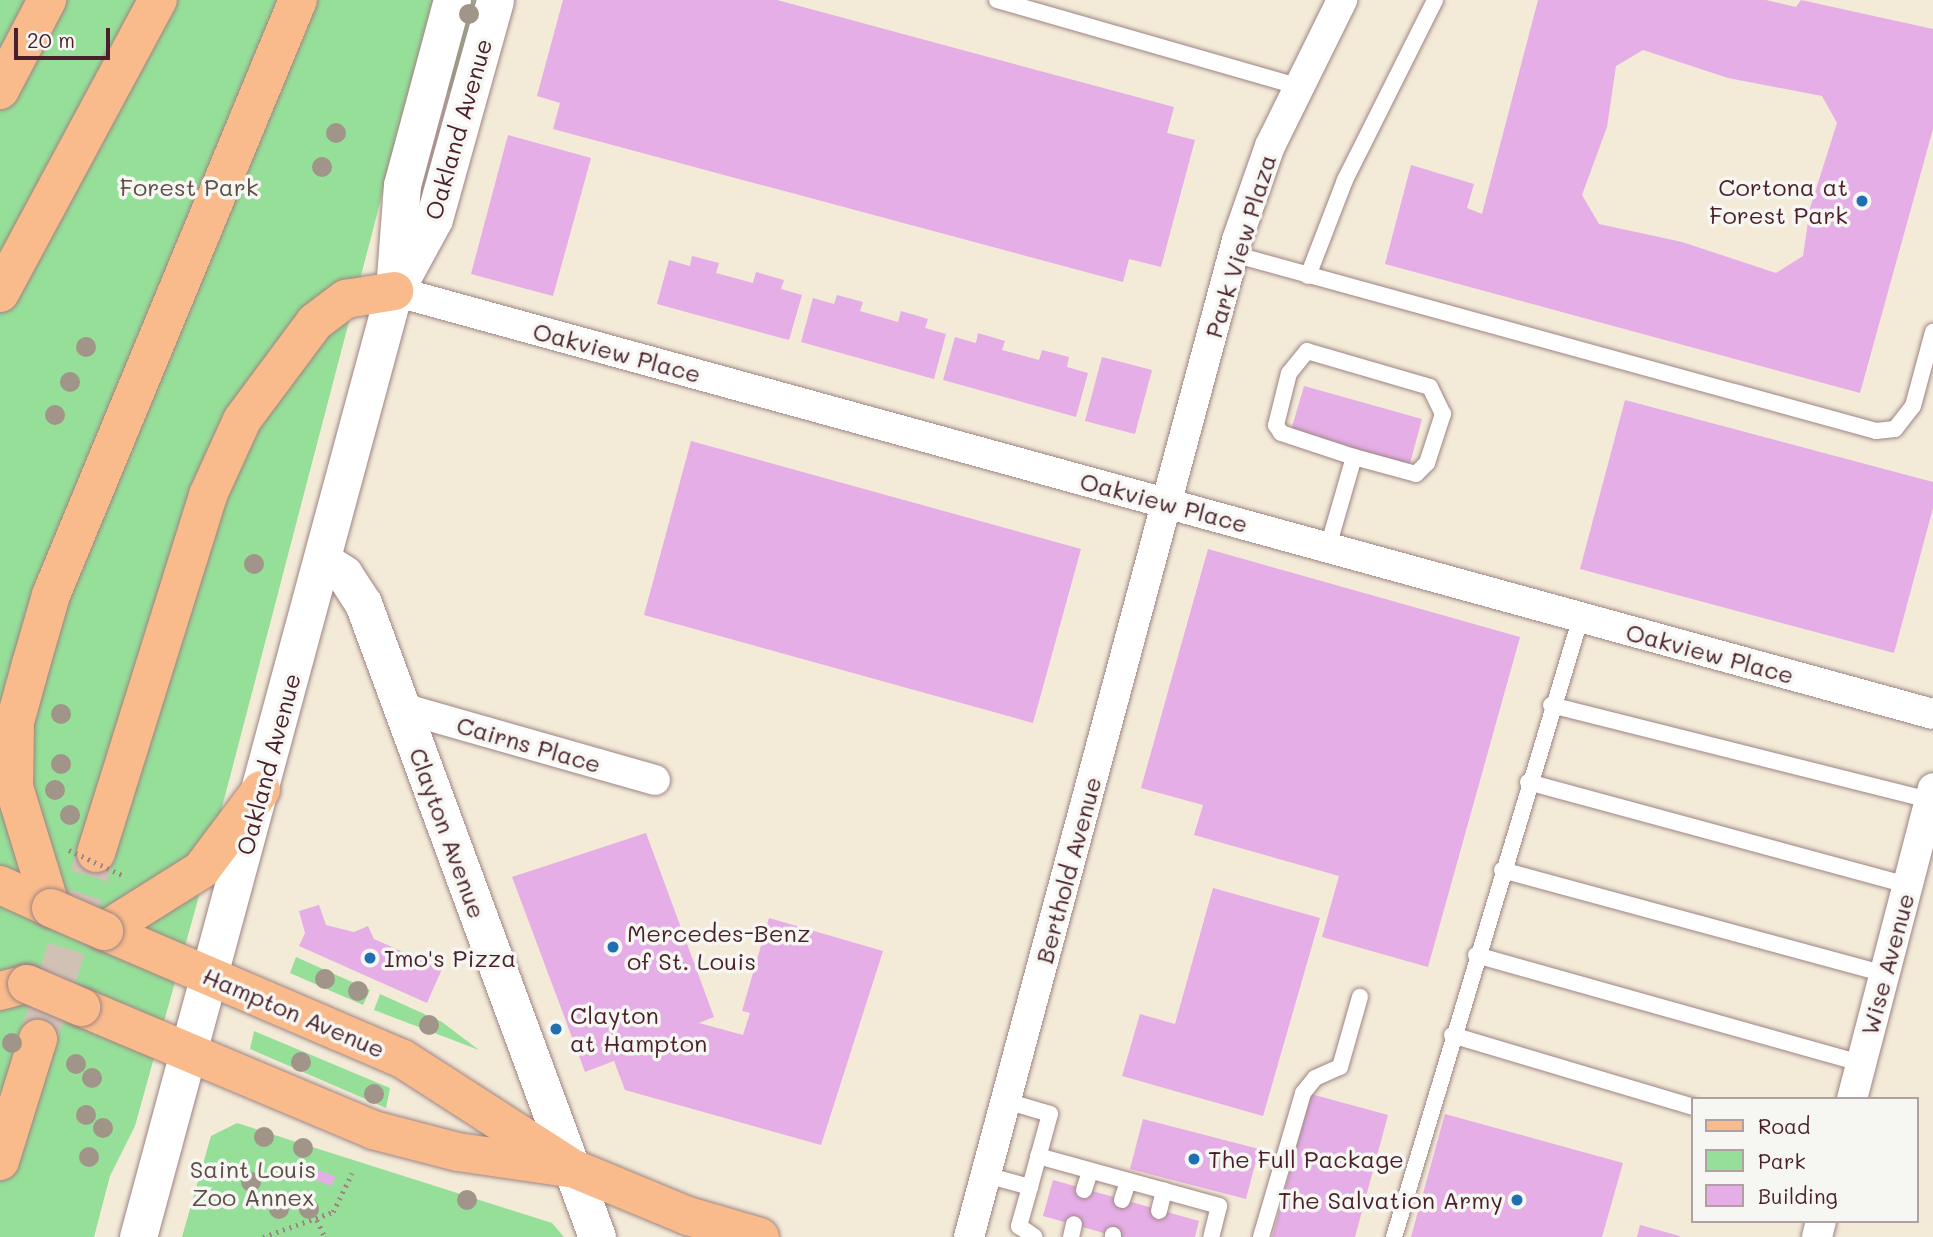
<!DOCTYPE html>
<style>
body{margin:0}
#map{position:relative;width:1933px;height:1237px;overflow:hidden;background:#f3ead8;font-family:Mali,sans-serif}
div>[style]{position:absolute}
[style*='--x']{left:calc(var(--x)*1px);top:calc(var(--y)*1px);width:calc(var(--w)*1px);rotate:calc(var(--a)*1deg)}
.green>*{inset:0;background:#96df99}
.building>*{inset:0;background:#e5aee6}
.motorway-tunnel>*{height:38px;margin-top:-19px;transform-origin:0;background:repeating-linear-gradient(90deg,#d1c1b5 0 38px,transparent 0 57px)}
.path>*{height:4.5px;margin-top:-2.25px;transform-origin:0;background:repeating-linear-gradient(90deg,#9e8482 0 2px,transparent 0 7px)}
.roads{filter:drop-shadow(0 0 2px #9e8482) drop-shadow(0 0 2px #9e8482)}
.service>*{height:16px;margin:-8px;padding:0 8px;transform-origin:8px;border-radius:8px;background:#fff}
.minor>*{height:30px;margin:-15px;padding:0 15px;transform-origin:15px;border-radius:15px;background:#fff}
.tertiary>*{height:37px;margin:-18.5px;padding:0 18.5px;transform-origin:18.5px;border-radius:18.5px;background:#fff}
.primary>*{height:38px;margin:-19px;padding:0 19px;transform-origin:19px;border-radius:19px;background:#fabb8c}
.motorway>*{height:38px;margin:-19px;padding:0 19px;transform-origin:19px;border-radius:19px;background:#fabb8c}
.path-bridge>*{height:4.5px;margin-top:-2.25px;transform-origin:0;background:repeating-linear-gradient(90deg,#9e8482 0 2px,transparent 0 7px)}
.bridges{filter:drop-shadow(0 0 2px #9e8482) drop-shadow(0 0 2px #9e8482)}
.primary-bridge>*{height:38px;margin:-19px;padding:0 19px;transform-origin:19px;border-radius:19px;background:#fabb8c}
.trees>*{width:20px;height:20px;margin:-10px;border-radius:50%;background:#a09588}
.dots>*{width:19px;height:19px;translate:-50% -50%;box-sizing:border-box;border:4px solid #f6f6f2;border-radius:50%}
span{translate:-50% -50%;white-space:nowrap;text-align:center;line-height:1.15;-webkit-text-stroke:7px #f6f6f2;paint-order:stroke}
.street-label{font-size:24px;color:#4a1f2b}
.park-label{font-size:24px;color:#5d4f46}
.poi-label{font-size:24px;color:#4a1f2b}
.right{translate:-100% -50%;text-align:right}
.left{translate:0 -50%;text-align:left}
.legend{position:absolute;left:1691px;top:1097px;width:228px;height:126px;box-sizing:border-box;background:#f6f6f2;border:2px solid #b1a0a2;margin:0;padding:9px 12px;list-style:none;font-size:21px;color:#4a1f2b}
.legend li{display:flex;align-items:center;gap:14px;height:35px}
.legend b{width:35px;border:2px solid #b1a0a2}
.scale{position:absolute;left:14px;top:28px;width:96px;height:32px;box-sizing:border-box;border:4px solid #4a1f2b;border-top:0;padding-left:9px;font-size:21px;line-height:24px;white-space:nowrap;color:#4a1f2b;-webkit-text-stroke:5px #f6f6f2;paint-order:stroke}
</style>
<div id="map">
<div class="green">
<i style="clip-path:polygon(0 0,433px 0,197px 903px,135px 1126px,110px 1176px,94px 1237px,0 1237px)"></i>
<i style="clip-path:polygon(465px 0,482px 0,452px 92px,446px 90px)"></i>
<i style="clip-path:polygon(296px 957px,370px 990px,363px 1005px,290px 973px)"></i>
<i style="clip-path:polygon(380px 994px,442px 1022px,479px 1050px,374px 1010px)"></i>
<i style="clip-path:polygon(254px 1031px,390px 1088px,386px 1108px,250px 1049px)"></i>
<i style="clip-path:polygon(237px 1123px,552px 1223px,564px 1237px,182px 1237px,211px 1136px)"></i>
</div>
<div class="building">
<i style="clip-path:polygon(563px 0,777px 0,1174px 107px,1167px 133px,1195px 140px,1161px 267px,1129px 259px,1123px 282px,553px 129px,560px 103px,537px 96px)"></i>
<i style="clip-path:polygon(evenodd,1538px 0,1766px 0,1796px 7px,1801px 0,1933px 29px,1933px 129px,1860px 393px,1385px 264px,1411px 165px,1474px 184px,1467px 208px,1482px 214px,1538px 0,1643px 50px,1728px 78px,1822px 96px,1837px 123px,1810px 208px,1803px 256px,1776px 273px,1682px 242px,1599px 224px,1582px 195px,1607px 127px,1616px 66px,1643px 50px)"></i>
<i style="clip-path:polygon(508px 135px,591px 158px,553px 296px,471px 274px)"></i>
<i style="clip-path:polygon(692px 256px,719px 263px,716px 273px,753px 283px,756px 272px,784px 280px,781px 289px,802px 295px,789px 340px,657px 304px,669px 260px,690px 266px)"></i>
<i style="clip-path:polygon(837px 295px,863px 302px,860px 311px,898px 322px,901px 311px,928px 319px,925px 328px,946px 334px,934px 379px,801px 342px,813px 298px,834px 304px)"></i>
<i style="clip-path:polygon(978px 333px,1005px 341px,1002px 350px,1039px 360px,1042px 350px,1069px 357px,1067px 367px,1088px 373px,1076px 417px,943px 380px,955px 337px,976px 343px)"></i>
<i style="clip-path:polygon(1102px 357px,1152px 370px,1135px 434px,1085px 421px)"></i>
<i style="clip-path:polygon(1304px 386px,1422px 419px,1409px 467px,1290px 434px)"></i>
<i style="clip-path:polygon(1625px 400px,1933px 482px,1933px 508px,1894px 653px,1580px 569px)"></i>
<i style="clip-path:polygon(691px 441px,1081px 549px,1033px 723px,644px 615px)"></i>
<i style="clip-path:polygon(1208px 549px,1520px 637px,1428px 967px,1322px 937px,1339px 876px,1194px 835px,1203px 805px,1141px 788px)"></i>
<i style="clip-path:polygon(646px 833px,714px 1017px,699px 1023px,743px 1035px,750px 1013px,742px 1011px,769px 918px,883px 951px,821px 1145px,625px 1090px,614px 1061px,585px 1072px,512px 877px)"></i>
<i style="clip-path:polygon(1213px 888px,1320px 918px,1263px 1116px,1122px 1076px,1140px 1014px,1175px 1024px)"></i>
<i style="clip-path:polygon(319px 905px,326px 925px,354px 932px,368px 926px,374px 939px,442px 969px,427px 1003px,299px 946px,305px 933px,299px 911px)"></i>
<i style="clip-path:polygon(1311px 1094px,1388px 1115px,1355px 1237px,1272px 1237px)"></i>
<i style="clip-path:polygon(1445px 1114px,1623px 1163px,1602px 1237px,1411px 1237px)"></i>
<i style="clip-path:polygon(1143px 1119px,1259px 1149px,1246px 1199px,1130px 1169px)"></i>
<i style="clip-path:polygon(313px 1169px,335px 1176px,332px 1186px,310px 1178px)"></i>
<i style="clip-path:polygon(1053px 1180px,1199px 1221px,1195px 1237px,1118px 1237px,1043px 1216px)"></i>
<i style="clip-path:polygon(1640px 1225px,1680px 1236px,1680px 1237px,1637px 1237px)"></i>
</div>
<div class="motorway-tunnel">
<i style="--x:38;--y:1039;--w:195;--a:-72.7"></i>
</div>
<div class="path">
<i style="--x:317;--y:1220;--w:19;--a:65"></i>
<i style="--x:263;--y:1237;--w:74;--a:-19.7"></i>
<i style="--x:333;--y:1212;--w:43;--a:-64"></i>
</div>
<div class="roads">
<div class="service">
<i style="--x:997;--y:0;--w:312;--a:16"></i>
<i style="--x:1233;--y:254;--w:667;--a:15.39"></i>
<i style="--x:1876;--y:431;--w:19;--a:-6"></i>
<i style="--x:1895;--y:429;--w:29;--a:-52"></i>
<i style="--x:1913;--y:406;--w:77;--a:-74.9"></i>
<i style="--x:1308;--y:276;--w:103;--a:-68.9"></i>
<i style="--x:1345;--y:180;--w:201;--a:-63.4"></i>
<i style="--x:1328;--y:547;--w:94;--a:-73.9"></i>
<i style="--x:1354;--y:457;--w:64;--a:15.3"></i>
<i style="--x:1416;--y:474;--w:16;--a:-45"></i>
<i style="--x:1427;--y:463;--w:52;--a:-71.9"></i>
<i style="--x:1443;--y:414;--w:30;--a:-116"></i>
<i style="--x:1430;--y:387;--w:128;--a:-163.7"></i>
<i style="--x:1307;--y:351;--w:28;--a:129"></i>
<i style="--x:1289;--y:373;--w:54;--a:104"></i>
<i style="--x:1276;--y:425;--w:9;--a:58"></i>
<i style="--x:1281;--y:433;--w:77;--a:18.2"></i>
<i style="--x:1551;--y:705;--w:391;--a:14.1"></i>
<i style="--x:1528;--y:782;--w:394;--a:15.2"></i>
<i style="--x:1502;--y:870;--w:397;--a:15.2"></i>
<i style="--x:1476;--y:955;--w:400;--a:15.7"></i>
<i style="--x:1452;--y:1035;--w:252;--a:16.6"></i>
<i style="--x:1038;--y:1156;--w:188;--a:15.4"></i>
<i style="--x:1219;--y:1206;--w:32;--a:104"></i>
<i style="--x:986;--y:1175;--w:46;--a:15.3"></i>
<i style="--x:1030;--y:1187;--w:76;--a:-74.7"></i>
<i style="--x:1050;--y:1114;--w:46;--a:-163.5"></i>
<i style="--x:1030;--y:1187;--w:41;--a:105.8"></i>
<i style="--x:1019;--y:1226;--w:19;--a:35"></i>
<i style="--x:1084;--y:1190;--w:20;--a:-72"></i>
<i style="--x:1122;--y:1200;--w:20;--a:-72"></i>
<i style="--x:1159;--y:1211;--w:21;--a:-76"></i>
<i style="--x:1071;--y:1237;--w:13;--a:-77"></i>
<i style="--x:1113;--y:1237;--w:2;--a:-90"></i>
<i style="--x:1261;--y:1237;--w:150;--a:-73.7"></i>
<i style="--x:1303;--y:1093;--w:19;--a:-51"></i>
<i style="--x:1315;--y:1078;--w:27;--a:-24"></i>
<i style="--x:1340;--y:1067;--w:73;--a:-74.1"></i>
<i style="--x:1394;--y:1237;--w:648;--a:-73.22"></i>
</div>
<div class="minor">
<i style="--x:394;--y:291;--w:1596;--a:15.37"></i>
<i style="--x:402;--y:708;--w:263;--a:15.9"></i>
<i style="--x:1852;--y:1099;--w:321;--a:-75.4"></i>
<i style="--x:969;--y:1237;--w:1032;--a:-74.95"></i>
<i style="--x:1237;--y:240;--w:100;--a:-70.7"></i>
<i style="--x:1270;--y:146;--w:163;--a:-63.7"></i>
<i style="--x:1817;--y:1237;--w:16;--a:-76"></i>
</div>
<div class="tertiary">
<i style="--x:397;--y:287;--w:77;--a:-61.4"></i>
<i style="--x:434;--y:219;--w:227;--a:-74.4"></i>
<i style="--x:324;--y:561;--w:24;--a:33"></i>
<i style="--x:344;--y:574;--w:35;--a:57"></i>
<i style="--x:363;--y:603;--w:676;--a:69.74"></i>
<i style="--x:138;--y:1237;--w:980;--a:-74.86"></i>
<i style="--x:394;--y:291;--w:106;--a:-85.7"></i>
<i style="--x:402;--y:185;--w:192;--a:-74.9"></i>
</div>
<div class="primary">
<i style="--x:0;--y:885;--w:56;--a:24.3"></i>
<i style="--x:104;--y:931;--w:325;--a:23.2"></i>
<i style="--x:403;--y:1059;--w:201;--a:32.8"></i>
<i style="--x:572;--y:1168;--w:126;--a:22.5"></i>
<i style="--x:688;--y:1216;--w:75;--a:16.3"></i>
<i style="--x:104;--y:931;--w:115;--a:-32.2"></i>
<i style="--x:201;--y:870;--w:100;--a:-53.1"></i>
<i style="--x:81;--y:1007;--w:317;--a:22.8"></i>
<i style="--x:373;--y:1130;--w:88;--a:14.5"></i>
<i style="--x:458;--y:1152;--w:111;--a:8.3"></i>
</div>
<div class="motorway">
<i style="--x:0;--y:90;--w:102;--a:-62.4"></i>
<i style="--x:0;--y:293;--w:333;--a:-61.7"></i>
<i style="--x:96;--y:853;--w:375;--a:-72.6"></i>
<i style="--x:208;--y:495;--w:82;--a:-65.6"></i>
<i style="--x:242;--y:420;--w:122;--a:-53.3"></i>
<i style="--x:315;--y:322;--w:39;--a:-37"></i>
<i style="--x:346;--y:299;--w:49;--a:-9.5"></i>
<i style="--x:51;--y:908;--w:127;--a:-107"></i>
<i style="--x:14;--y:787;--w:65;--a:-89.1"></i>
<i style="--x:15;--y:722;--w:60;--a:-74.6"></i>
<i style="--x:31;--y:664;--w:72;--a:-73.8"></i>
<i style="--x:51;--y:595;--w:644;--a:-67.46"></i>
<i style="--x:0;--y:991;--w:28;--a:-15"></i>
<i style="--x:0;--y:1161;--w:128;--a:-72.7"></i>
</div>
</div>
<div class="path-bridge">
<i style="--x:69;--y:850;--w:59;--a:25.3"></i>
</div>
<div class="bridges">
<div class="primary-bridge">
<i style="--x:51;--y:908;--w:58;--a:23.5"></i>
<i style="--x:27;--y:984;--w:59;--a:23.1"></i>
</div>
</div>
<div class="trees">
<i style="left:469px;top:14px"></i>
<i style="left:336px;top:133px"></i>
<i style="left:322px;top:167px"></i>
<i style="left:86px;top:347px"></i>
<i style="left:70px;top:382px"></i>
<i style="left:55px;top:415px"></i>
<i style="left:254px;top:564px"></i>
<i style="left:61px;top:714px"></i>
<i style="left:61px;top:764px"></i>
<i style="left:55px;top:790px"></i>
<i style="left:70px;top:815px"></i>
<i style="left:325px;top:979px"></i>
<i style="left:358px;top:991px"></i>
<i style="left:429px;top:1025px"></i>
<i style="left:12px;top:1043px"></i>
<i style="left:301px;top:1062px"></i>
<i style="left:76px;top:1064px"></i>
<i style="left:92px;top:1078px"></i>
<i style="left:374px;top:1094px"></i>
<i style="left:86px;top:1115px"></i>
<i style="left:103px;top:1128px"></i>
<i style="left:264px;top:1137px"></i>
<i style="left:303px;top:1148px"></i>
<i style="left:89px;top:1157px"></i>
<i style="left:251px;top:1182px"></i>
<i style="left:467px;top:1200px"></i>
<i style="left:279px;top:1209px"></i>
<i style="left:309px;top:1209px"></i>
</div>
<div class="dots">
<i style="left:1862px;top:201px;background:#1f6fb2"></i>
<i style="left:613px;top:947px;background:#1f6fb2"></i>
<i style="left:370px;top:958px;background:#1f6fb2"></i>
<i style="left:556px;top:1029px;background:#1f6fb2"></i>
<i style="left:1194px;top:1159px;background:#1f6fb2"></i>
<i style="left:1517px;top:1200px;background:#1f6fb2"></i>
</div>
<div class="street-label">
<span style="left:458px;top:129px;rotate:-74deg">Oakland Avenue</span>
<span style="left:1240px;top:246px;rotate:-73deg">Park View Plaza</span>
<span style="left:617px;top:352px;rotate:15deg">Oakview Place</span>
<span style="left:1164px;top:502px;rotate:15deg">Oakview Place</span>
<span style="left:1710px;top:653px;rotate:15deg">Oakview Place</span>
<span style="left:529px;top:744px;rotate:16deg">Cairns Place</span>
<span style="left:268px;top:764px;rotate:-75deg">Oakland Avenue</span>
<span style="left:448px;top:833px;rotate:70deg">Clayton Avenue</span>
<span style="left:1068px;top:870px;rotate:-75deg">Berthold Avenue</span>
<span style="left:1887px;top:964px;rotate:-75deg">Wise Avenue</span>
<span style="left:294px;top:1012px;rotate:23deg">Hampton Avenue</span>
</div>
<div class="park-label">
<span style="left:189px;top:187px">Forest Park</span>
<span style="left:253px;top:1183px">Saint Louis<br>Zoo Annex</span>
</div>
<div class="poi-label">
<span class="right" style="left:1848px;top:201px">Cortona at<br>Forest Park</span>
<span class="left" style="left:627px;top:947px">Mercedes-Benz<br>of St. Louis</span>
<span class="left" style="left:384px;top:958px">Imo's Pizza</span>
<span class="left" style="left:570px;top:1029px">Clayton<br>at Hampton</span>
<span class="left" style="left:1208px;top:1159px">The Full Package</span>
<span class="right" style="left:1503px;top:1200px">The Salvation Army</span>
</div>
<ul class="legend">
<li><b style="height:9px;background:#fabb8c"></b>Road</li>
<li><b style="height:19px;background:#96df99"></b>Park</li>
<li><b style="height:19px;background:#e5aee6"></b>Building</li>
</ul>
<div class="scale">20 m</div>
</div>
